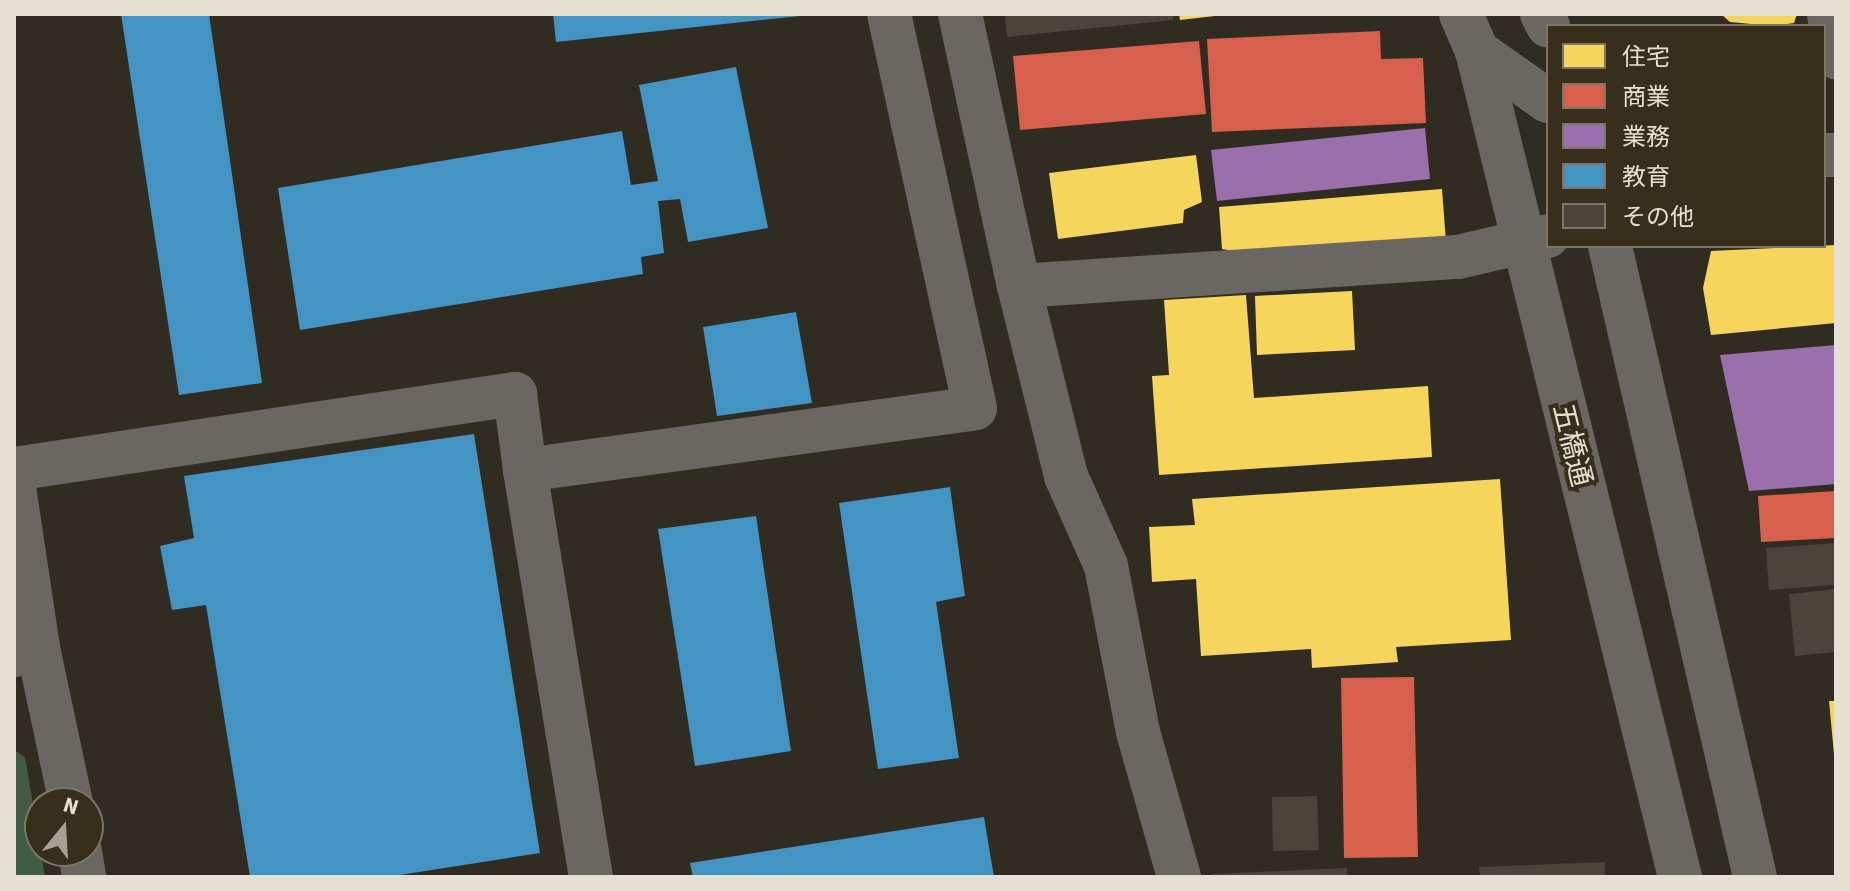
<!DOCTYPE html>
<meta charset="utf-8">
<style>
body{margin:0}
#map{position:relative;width:1850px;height:891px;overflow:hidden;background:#312c21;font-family:"Source Sans 3","Noto Sans JP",sans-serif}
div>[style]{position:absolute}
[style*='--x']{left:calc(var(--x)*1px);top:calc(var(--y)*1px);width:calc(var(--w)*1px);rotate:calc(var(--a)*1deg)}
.green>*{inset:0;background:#405c43}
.homes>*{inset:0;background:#f6d55c}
.shops>*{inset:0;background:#d6604d}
.offices>*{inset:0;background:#9970ab}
.schools>*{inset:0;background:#4393c3}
.building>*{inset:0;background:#4d4439}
.minor>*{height:44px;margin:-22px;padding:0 22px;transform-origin:22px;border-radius:22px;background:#6a6662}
span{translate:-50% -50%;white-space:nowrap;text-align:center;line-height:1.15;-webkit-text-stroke:8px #372f1b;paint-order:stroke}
.street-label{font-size:28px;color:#e5e0d4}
.frame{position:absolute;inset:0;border:16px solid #e5e0d4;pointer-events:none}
.legend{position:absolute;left:1546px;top:24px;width:280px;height:224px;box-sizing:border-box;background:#372f1b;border:2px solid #7d7665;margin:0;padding:10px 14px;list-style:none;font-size:24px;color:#e5e0d4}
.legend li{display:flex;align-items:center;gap:16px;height:40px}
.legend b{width:40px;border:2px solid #7d7665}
.north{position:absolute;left:24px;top:787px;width:80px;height:80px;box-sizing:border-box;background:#372f1b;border:2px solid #7d7665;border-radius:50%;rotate:18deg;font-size:22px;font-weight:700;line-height:32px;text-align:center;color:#e5e0d4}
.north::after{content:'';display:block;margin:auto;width:28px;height:36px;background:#a6a195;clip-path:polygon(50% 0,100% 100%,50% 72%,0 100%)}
</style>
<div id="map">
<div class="green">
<i style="clip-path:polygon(14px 750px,25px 757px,45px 877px,14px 877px)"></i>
</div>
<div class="homes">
<i style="clip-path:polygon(1179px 14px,1215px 14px,1215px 16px,1180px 20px)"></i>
<i style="clip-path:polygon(1721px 14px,1797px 14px,1794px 23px,1773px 26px,1730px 22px)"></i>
<i style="clip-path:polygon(1196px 155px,1202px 202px,1184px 210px,1183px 223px,1058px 239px,1049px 173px)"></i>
<i style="clip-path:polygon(1442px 189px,1446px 242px,1239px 252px,1222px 249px,1219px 207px)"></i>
<i style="clip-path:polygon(1836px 245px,1836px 323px,1711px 335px,1703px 288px,1711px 251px)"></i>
<i style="clip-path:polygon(1352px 291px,1355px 350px,1257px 355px,1255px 296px)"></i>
<i style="clip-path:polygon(1246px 295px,1254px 398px,1428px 386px,1432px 457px,1159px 475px,1152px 376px,1169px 375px,1164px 300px)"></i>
<i style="clip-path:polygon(1500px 479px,1511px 640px,1396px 647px,1398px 662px,1312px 668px,1311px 649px,1201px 656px,1196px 579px,1152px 582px,1149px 527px,1195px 525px,1192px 499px)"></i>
<i style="clip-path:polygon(1829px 701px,1836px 701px,1836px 754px,1834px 754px)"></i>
</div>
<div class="shops">
<i style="clip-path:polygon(1380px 31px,1381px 59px,1423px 58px,1426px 123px,1212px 132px,1207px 39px)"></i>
<i style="clip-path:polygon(1199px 41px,1206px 114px,1020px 130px,1013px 56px)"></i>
<i style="clip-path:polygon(1836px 491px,1836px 538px,1761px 542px,1758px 496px)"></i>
<i style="clip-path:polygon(1414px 677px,1418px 857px,1344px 858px,1341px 678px)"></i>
</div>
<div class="offices">
<i style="clip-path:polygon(1425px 128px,1430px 179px,1217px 201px,1211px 150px)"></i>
<i style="clip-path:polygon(1836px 345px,1836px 484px,1749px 491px,1720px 355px)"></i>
</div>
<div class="schools">
<i style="clip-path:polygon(121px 14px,209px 14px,262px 383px,179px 395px)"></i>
<i style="clip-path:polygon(553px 14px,800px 14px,800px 16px,556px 42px)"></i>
<i style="clip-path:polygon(736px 67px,768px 228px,688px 242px,680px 199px,658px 201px,664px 253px,641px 257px,643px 274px,300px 330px,278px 188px,622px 131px,631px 185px,658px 181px,639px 85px)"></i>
<i style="clip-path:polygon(796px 312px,812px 403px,717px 416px,703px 327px)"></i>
<i style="clip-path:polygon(474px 434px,540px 853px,387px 877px,250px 877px,206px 605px,172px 610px,160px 546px,194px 538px,184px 476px)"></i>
<i style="clip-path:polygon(950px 487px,965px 596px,936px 602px,959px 758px,878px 769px,839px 503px)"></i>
<i style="clip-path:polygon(756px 516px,791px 751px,695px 766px,658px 529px)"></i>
<i style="clip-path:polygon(984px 817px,994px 877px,693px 877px,690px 863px)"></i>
</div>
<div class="building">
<i style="clip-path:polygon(1005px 14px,1173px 14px,1173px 20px,1007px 37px)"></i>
<i style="clip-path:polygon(1836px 543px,1836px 585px,1769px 590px,1766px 548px)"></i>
<i style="clip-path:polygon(1836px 589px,1836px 652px,1795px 656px,1789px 594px)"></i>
<i style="clip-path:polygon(1317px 796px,1319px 850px,1273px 851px,1272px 797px)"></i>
<i style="clip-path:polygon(1605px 862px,1605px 877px,1480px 877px,1479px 867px)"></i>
<i style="clip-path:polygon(1347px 868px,1347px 877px,1213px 877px,1213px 874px)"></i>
</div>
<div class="minor">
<i style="--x:960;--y:14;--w:278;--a:77.8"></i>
<i style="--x:1019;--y:286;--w:196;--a:76.1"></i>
<i style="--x:1066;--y:476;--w:98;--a:66"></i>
<i style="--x:1106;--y:566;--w:169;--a:79.1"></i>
<i style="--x:1138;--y:732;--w:151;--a:74.2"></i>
<i style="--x:1461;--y:14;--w:40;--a:66.6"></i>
<i style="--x:1477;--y:51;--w:851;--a:76.19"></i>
<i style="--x:1542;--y:14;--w:13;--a:63"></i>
<i style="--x:1829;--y:14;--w:44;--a:80.8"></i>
<i style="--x:1477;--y:51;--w:87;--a:35.2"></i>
<i style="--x:1824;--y:155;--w:12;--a:0"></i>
<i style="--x:1610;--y:246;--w:647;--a:77.06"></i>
<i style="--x:1019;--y:286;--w:440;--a:-3.8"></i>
<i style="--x:1458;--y:257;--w:92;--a:-13.1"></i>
<i style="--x:14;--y:469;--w:507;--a:-8.51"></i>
<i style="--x:515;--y:394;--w:77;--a:82.5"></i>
<i style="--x:525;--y:470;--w:454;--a:-7.8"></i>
<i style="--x:975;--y:408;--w:403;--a:-102.3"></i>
<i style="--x:525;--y:470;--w:412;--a:80.8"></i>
<i style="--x:14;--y:487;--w:163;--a:81.5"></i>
<i style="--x:14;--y:655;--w:25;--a:-16"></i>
<i style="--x:38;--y:648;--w:158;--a:78"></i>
<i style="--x:80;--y:851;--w:26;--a:81"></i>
</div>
<div class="street-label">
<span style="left:1572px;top:445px;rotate:76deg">五橋通</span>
</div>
<div class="frame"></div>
<ul class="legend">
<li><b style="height:22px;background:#f6d55c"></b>住宅</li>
<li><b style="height:22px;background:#d6604d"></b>商業</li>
<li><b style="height:22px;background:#9970ab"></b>業務</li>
<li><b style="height:22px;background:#4393c3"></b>教育</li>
<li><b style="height:22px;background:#4d4439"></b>その他</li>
</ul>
<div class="north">N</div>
</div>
